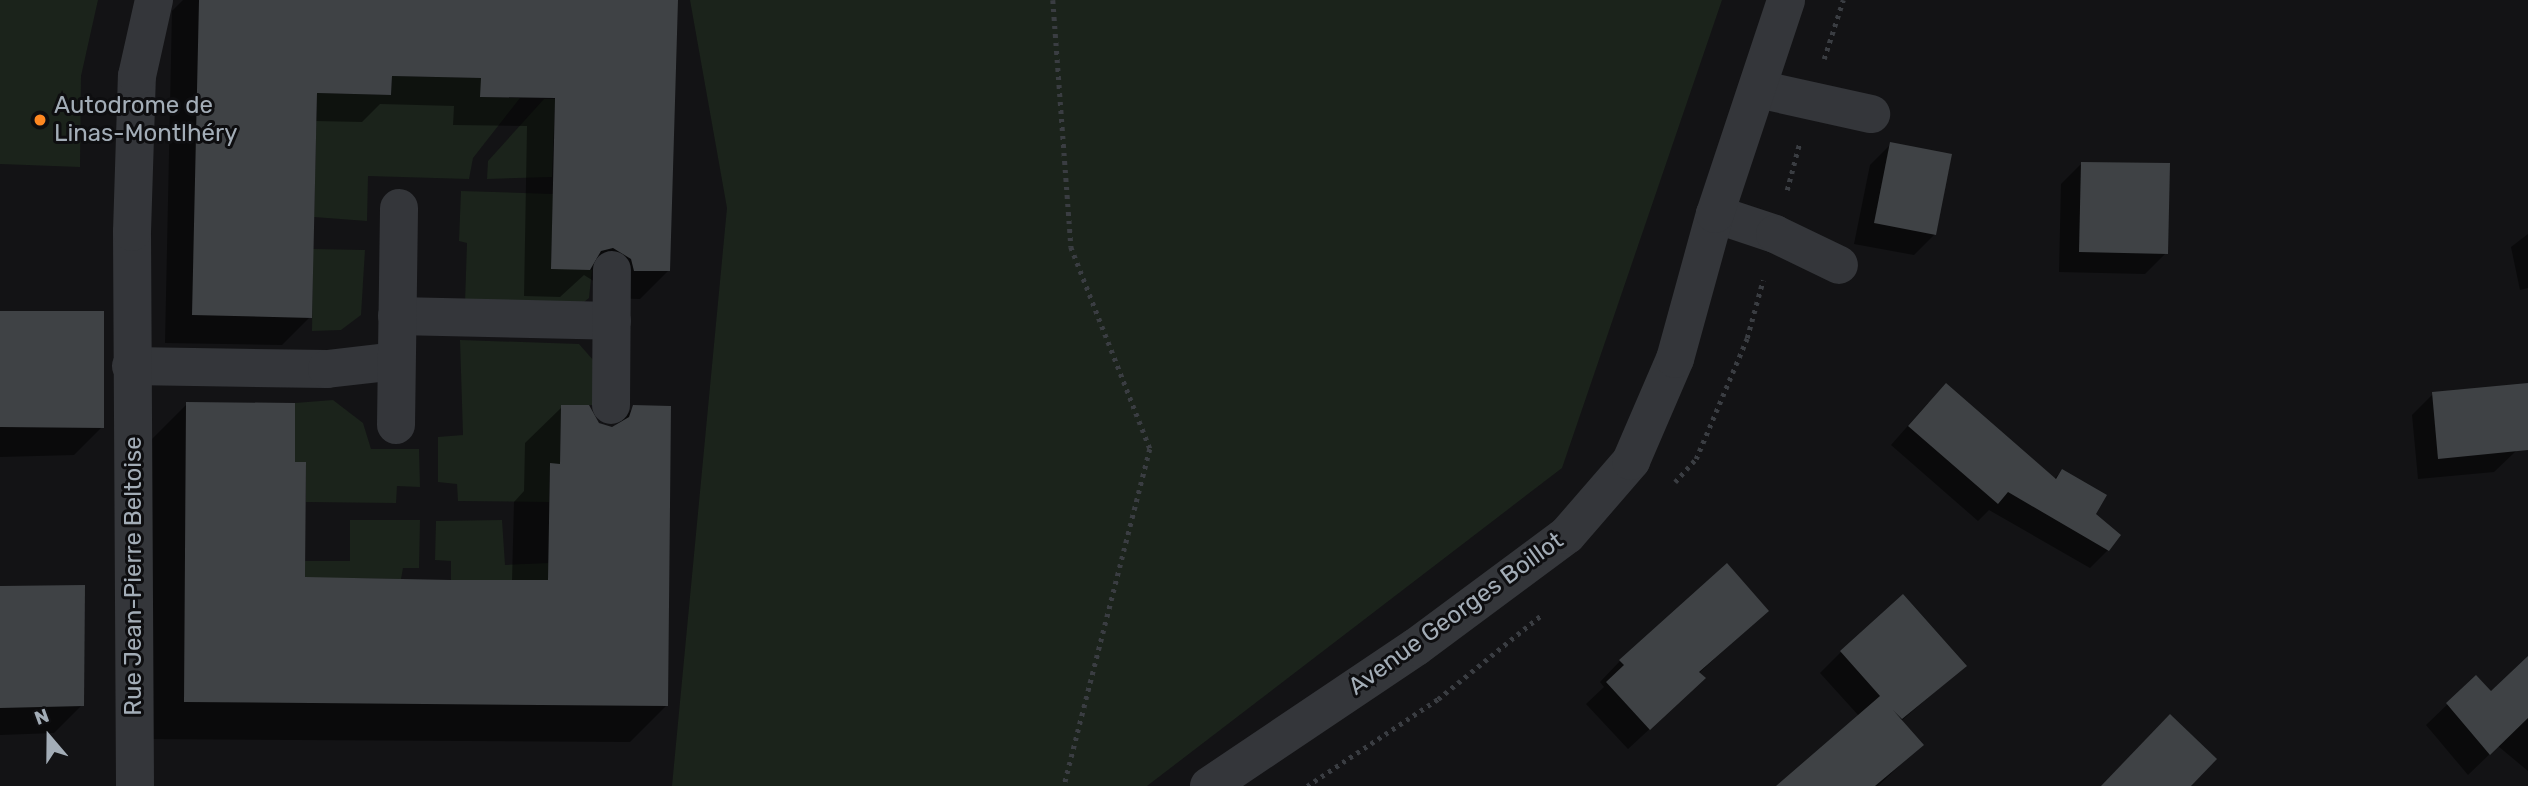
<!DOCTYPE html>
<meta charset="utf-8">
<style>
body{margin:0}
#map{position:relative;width:2528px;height:786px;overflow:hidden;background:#131315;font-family:Rubik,sans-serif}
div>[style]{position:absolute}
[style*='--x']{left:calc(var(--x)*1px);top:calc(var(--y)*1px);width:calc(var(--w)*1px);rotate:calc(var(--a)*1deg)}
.green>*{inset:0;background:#1b231b}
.shadow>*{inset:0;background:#0007}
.building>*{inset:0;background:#3f4245}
.path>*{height:4.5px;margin-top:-2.25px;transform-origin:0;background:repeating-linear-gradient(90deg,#3a3d42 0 3.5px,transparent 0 8.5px)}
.minor>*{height:38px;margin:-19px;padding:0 19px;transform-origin:19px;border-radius:19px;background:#34363a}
.dots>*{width:19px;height:19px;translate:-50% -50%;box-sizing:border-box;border:4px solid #0e0e10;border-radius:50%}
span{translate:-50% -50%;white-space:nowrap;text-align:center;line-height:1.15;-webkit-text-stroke:6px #0e0e10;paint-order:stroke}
.poi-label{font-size:24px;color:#a3adb7}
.left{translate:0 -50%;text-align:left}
.street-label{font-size:24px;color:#a3adb7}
.north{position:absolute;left:14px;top:702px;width:70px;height:70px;-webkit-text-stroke:5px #0e0e10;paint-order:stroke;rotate:340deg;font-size:19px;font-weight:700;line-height:28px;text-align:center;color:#a3adb7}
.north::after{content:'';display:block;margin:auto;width:24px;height:32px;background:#a3adb7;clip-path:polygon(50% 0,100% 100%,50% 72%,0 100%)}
</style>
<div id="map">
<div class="green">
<i style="clip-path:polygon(0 0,98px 0,81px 76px,80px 167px,0 164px)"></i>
<i style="clip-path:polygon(690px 0,1722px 0,1562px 468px,1147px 786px,672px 786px,727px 208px)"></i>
<i style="clip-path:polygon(392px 76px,481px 78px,481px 97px,520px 98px,473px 158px,469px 179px,368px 176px,367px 221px,314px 217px,317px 93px,391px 95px)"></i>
<i style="clip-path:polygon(544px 99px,555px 99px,552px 177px,487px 179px,488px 161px)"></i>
<i style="clip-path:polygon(461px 191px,553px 194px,551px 268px,592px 270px,589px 298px,579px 306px,465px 303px,467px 243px,459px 241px)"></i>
<i style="clip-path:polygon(313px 249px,365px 250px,361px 315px,341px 330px,312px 331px)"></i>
<i style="clip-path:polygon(460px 340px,579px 344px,594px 361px,593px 405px,561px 405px,560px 464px,550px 464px,549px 502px,458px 501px,457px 484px,438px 482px,438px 437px,463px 435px)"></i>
<i style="clip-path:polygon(333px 400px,363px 423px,371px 449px,419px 449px,420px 487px,397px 486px,396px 503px,306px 502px,306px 462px,295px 462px,295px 403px)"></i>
<i style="clip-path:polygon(350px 520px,420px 520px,419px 568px,403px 568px,401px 579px,345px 578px,305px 599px,305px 561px,350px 561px)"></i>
<i style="clip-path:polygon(502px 520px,505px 565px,549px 563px,549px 601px,509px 580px,451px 580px,451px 561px,435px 560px,436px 521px)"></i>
</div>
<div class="shadow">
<i style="clip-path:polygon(183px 0,676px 0,668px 271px,640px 299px,606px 298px,603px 287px,584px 275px,560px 297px,524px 296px,527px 126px,453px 125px,454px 106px,380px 104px,362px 122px,315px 121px,310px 317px,282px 345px,165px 343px,172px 11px)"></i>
<i style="clip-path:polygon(1891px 144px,1935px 234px,1914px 255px,1854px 244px,1870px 165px)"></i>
<i style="clip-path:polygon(2082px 163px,2166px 253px,2145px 274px,2059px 272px,2061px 184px)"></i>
<i style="clip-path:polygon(2528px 234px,2528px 288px,2520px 290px,2511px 247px)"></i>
<i style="clip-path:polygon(0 312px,102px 427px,74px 455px,0 457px)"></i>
<i style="clip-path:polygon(2433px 394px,2516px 451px,2494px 472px,2418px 479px,2412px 415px)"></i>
<i style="clip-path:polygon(1928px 403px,2054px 479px,2062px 471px,2094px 514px,2108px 550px,2090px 568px,1989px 510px,1978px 521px,1891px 445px)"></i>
<i style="clip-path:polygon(187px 404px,293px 463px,303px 579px,512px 581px,514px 502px,524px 491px,525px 443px,562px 407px,612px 429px,634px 407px,666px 706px,630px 742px,148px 739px,150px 441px)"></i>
<i style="clip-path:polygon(0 588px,82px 705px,54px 733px,0 735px)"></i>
<i style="clip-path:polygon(1766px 611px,1698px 674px,1682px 699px,1628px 749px,1586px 704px,1604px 687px,1600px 682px,1620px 661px)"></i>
<i style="clip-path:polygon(1841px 652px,1965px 666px,1901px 721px,1921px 745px,1878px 786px,1780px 786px,1859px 716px,1820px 673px)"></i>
<i style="clip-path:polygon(2528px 673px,2528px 771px,2498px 746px,2468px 775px,2426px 725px,2476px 677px,2491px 693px)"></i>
</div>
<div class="building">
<i style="clip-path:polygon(199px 0,678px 0,670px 271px,634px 271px,631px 259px,613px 248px,601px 251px,590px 270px,551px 269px,555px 98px,480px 97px,481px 78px,392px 76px,391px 95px,317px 93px,312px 318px,192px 315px)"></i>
<i style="clip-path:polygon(1890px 142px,1952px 154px,1936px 235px,1874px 223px)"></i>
<i style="clip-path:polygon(2081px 162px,2170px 163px,2168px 254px,2079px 252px)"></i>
<i style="clip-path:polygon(0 311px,104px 311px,104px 428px,0 427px)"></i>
<i style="clip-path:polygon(1946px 383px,2056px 479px,2062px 469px,2107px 495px,2096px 514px,2121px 535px,2109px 551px,2008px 492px,1998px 504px,1908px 426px)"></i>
<i style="clip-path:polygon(2528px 383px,2528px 450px,2438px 459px,2432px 392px)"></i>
<i style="clip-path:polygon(186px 402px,295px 403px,295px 462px,306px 462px,305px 577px,451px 580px,548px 580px,550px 463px,560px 464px,561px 405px,589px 405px,599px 423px,612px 427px,629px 417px,633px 405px,671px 406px,668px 706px,184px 702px)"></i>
<i style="clip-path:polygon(1727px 563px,1769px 611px,1699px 672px,1706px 678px,1650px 730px,1606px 682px,1624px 665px,1619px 660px)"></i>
<i style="clip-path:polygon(85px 585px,84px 706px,0 708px,0 586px)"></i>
<i style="clip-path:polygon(1903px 594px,1967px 666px,1902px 719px,1893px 710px,1924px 745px,1875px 786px,1776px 786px,1880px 696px,1840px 651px)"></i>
<i style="clip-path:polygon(2528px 656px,2528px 718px,2490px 755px,2446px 703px,2476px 675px,2491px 691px)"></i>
<i style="clip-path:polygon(2170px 714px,2217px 759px,2191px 786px,2101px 786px)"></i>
</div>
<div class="path">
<i style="--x:1053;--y:0;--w:248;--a:85.8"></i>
<i style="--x:1071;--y:247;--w:217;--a:68.6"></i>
<i style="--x:1150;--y:449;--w:348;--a:104.3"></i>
<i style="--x:1824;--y:59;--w:62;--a:-72.1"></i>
<i style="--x:1787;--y:190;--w:47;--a:-75.1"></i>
<i style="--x:1675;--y:482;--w:31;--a:-48"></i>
<i style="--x:1696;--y:459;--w:131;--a:-67.1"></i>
<i style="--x:1747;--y:338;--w:60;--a:-74.6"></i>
<i style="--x:1307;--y:786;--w:157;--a:-33.6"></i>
<i style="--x:1438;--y:699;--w:132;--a:-39.1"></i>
</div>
<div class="minor">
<i style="--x:1758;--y:89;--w:116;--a:12.5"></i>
<i style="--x:1715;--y:214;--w:63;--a:18.4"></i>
<i style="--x:1775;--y:234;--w:71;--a:25.8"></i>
<i style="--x:397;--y:316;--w:215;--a:1.3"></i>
<i style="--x:131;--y:366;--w:196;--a:0.9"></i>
<i style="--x:327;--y:369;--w:69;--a:-6.6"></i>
<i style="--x:611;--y:405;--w:135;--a:-89.6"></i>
<i style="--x:396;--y:425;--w:217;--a:-89.2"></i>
<i style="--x:135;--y:786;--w:554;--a:-90.31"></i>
<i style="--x:132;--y:232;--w:156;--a:-88.2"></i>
<i style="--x:137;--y:76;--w:78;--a:-77.4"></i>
<i style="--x:1209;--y:786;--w:249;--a:-33.9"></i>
<i style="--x:1416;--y:647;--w:188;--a:-36.6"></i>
<i style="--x:1567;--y:535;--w:98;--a:-49.1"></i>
<i style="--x:1631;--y:461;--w:111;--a:-66.7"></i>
<i style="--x:1675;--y:359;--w:150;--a:-74.6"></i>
<i style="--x:1715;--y:214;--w:225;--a:-71.6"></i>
</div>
<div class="dots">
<i style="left:40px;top:120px;background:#ff8821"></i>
</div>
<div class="poi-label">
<span class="left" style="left:54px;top:120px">Autodrome de<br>Linas-Montlhéry</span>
</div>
<div class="street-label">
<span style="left:134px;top:576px;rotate:-90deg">Rue Jean-Pierre Beltoise</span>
<span style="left:1456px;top:614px;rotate:-36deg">Avenue Georges Boillot</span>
</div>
<div class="north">N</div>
</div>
